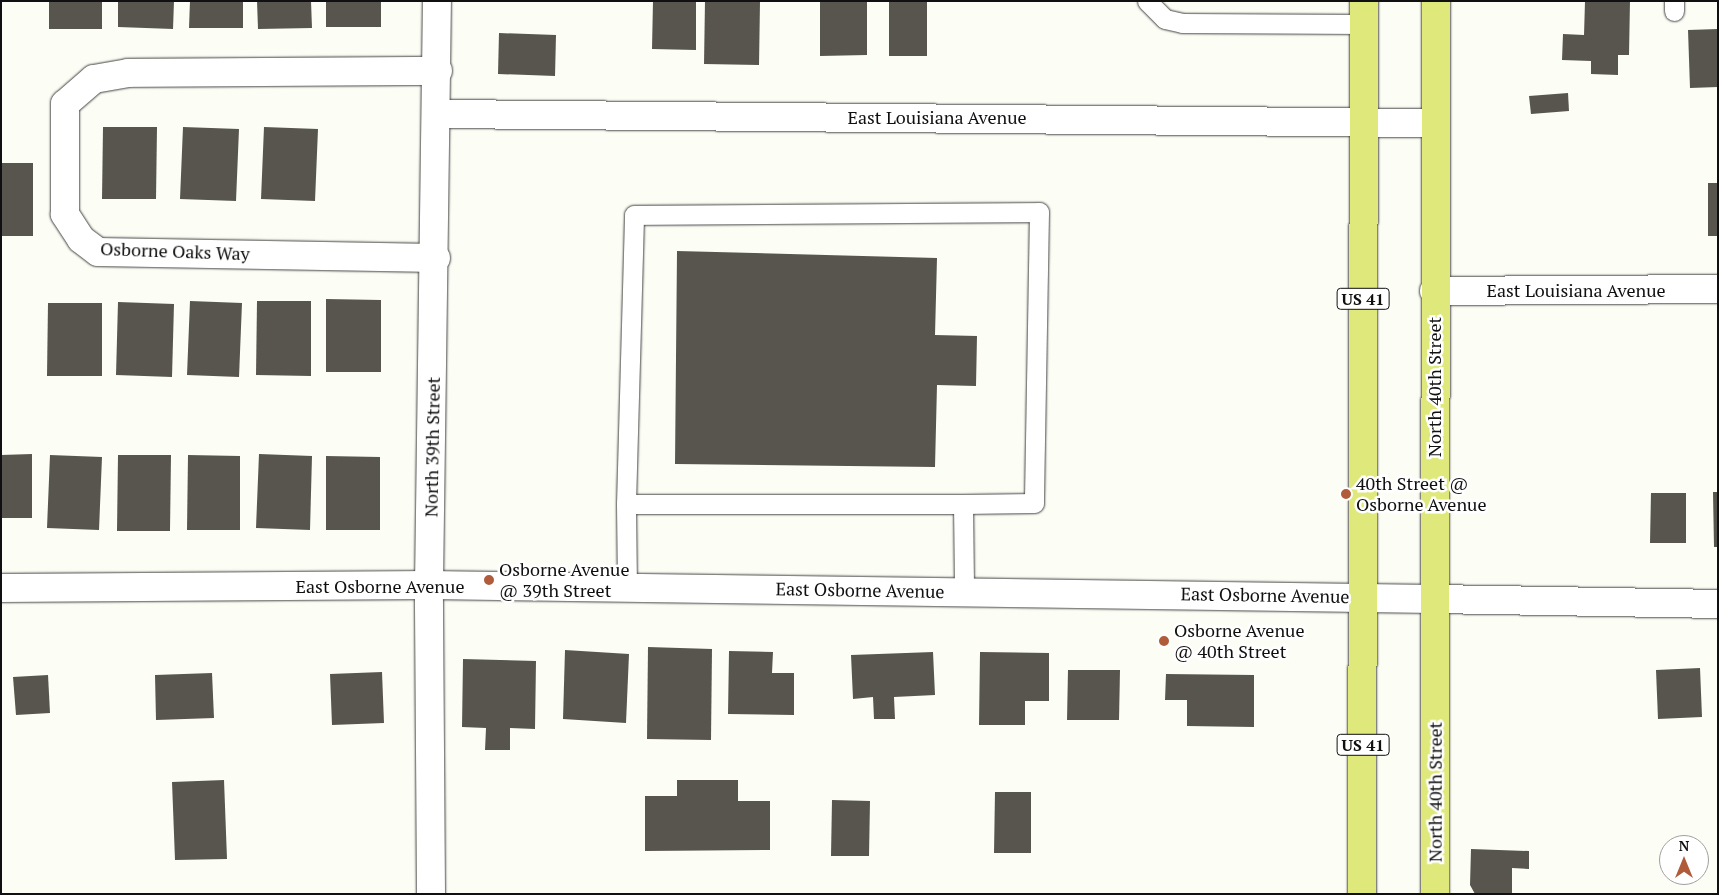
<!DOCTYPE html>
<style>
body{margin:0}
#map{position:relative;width:1719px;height:895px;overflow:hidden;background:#fcfef5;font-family:"PT Serif",serif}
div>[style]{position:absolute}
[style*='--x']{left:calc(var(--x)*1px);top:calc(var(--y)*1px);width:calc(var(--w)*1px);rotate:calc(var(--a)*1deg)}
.building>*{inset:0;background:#58554e}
.roads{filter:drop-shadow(0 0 1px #434343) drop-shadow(0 0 1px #434343)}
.service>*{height:19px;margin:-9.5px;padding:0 9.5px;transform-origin:9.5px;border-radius:9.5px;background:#fff}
.minor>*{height:28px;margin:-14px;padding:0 14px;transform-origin:14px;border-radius:14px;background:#fff}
.tertiary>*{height:28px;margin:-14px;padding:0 14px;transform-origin:14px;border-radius:14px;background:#fff}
.primary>*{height:28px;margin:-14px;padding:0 14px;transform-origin:14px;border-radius:14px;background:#dee87b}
.dots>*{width:14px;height:14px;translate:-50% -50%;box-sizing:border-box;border:2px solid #fff;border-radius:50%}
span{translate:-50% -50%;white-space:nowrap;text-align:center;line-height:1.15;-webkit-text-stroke:5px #fff;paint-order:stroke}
.shield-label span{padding:1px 4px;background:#fff;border:1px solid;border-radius:4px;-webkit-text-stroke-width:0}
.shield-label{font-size:16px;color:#101010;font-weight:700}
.street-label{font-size:18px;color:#101010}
.poi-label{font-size:18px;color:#101010}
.left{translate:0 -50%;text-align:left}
.frame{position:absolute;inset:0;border:2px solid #101010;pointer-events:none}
.north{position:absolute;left:1659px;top:835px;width:50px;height:50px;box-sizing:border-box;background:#fff;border:1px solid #9f9f9f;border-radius:50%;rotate:0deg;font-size:14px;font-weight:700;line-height:20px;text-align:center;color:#101010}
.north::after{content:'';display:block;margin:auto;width:18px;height:22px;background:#b05b39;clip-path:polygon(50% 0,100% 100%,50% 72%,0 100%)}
</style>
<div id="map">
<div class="building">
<i style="clip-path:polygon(49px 1px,102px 1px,102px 29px,49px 29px)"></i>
<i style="clip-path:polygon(118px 1px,174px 1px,173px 29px,118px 27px)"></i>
<i style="clip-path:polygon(190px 1px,243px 1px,243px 28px,189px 28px)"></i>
<i style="clip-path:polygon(257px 1px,311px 1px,312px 28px,258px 29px)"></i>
<i style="clip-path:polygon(326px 1px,381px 1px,381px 27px,326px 27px)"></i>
<i style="clip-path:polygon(653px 1px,696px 1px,696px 50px,652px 49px)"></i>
<i style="clip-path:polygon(705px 1px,760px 1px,759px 65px,704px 64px)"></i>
<i style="clip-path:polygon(820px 1px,867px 1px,867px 55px,820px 56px)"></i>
<i style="clip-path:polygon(889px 1px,927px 1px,927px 56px,889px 56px)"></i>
<i style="clip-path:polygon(1585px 1px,1630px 1px,1629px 55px,1618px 55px,1618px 75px,1591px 74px,1591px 61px,1562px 60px,1563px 34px,1584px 35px)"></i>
<i style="clip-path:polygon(1718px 29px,1718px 87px,1690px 88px,1688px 30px)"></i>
<i style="clip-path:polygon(499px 33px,556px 35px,555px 76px,498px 74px)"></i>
<i style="clip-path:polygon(1568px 93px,1569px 111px,1531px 114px,1529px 96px)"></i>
<i style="clip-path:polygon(103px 127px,157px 127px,156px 199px,102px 199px)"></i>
<i style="clip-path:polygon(183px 127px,239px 129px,236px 201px,180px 199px)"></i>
<i style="clip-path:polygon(264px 127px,318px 129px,315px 201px,261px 199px)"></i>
<i style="clip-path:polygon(1px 163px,33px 163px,33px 236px,1px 236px)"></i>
<i style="clip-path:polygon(1708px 183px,1718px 183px,1718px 236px,1708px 236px)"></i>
<i style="clip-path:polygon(677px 251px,937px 258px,935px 335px,977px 336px,976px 386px,937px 385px,935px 467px,675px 464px)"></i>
<i style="clip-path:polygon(326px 299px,381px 300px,381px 372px,326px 372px)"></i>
<i style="clip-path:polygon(190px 301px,242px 303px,239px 377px,187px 375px)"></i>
<i style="clip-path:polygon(257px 301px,311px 301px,311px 376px,256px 375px)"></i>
<i style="clip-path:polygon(118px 302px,174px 304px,172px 377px,116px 375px)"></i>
<i style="clip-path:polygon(48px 303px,102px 303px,102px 376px,47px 376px)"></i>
<i style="clip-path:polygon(32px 454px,32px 518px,1px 518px,1px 455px)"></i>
<i style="clip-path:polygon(259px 454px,312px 456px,310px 530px,256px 528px)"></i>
<i style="clip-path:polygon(50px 455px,102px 457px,99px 530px,47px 528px)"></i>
<i style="clip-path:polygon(118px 455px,171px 455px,170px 531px,117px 531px)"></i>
<i style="clip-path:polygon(188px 455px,240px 456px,240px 530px,187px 530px)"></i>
<i style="clip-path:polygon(326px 456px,380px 457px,380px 530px,326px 530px)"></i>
<i style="clip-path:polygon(1713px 492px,1718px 492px,1718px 547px,1714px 547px)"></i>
<i style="clip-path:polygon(1651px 493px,1686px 493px,1686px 543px,1650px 543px)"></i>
<i style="clip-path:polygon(648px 647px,712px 649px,711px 740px,647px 739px)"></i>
<i style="clip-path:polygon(565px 650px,629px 654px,626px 723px,563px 719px)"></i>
<i style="clip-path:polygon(729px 651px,773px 652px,772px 673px,794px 673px,794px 715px,728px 714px)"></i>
<i style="clip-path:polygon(933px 652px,935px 695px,894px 697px,895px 719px,874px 719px,873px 697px,853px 699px,851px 655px)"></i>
<i style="clip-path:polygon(980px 652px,1049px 653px,1049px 701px,1025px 701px,1025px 725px,979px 725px)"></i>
<i style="clip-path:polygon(463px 659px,536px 661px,535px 729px,510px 728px,510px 750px,485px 750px,486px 728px,462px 727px)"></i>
<i style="clip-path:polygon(1700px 668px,1702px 717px,1658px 719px,1656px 670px)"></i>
<i style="clip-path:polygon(1068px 670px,1120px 670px,1119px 720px,1067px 720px)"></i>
<i style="clip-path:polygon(382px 672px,384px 723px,332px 725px,330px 674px)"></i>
<i style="clip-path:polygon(212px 673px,214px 718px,156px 720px,155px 675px)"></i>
<i style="clip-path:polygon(1166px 674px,1254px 675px,1254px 727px,1187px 726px,1187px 700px,1165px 700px)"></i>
<i style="clip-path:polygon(48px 675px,50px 713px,16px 715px,13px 677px)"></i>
<i style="clip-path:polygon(224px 780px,227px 859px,175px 860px,172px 782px)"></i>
<i style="clip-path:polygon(677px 780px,738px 780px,738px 801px,770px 801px,770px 850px,645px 851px,645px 796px,677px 796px)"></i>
<i style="clip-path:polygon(995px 792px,1031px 792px,1031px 853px,994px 853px)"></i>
<i style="clip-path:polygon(832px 800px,870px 801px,869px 856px,831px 856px)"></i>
<i style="clip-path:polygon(1471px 849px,1529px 851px,1529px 869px,1512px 868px,1512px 894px,1475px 894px,1470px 885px)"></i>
</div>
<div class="roads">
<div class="service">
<i style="--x:1147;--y:1;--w:25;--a:45"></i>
<i style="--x:1165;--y:19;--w:17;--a:13"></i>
<i style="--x:1182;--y:23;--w:181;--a:0.3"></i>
<i style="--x:1674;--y:1;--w:10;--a:90"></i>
<i style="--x:626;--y:504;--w:289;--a:-88.4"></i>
<i style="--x:634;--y:215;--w:405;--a:-0.4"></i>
<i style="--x:1039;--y:212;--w:291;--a:91"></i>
<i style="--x:1034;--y:503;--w:71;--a:179.2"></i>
<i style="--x:627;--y:587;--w:83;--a:-90.7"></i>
<i style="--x:626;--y:504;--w:337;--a:0"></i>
<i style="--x:963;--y:504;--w:86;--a:89.3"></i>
</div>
<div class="minor">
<i style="--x:439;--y:114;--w:996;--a:0.52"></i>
<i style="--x:436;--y:258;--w:338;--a:-179"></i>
<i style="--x:98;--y:252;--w:21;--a:-143"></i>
<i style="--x:81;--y:239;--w:30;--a:-123"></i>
<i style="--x:65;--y:214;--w:110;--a:-90"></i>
<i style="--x:65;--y:104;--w:38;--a:-41"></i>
<i style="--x:94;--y:79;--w:35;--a:-10"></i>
<i style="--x:128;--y:73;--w:310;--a:-0.4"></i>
<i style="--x:1434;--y:291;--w:284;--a:-0.4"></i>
<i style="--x:1434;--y:599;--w:284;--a:1"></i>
<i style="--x:431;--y:894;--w:309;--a:-90.4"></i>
<i style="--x:429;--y:585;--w:584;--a:-89.22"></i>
</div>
<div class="tertiary">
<i style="--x:1;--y:588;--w:428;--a:-0.4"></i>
<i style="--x:429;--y:585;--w:1005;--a:0.8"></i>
</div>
<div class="primary">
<i style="--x:1362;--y:894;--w:893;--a:-89.87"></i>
<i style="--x:1435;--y:894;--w:893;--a:-89.94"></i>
</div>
</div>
<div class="dots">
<i style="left:1346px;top:494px;background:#b05b39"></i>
<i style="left:489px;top:580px;background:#b05b39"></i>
<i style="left:1164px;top:641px;background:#b05b39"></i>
</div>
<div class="shield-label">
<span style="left:1363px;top:299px">US 41</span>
<span style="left:1363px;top:745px">US 41</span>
</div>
<div class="street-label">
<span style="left:937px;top:117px">East Louisiana Avenue</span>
<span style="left:175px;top:251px;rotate:2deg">Osborne Oaks Way</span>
<span style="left:1576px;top:290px">East Louisiana Avenue</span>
<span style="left:1434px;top:387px;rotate:-90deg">North 40th Street</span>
<span style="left:432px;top:447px;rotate:-89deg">North 39th Street</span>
<span style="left:380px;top:586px">East Osborne Avenue</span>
<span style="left:860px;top:590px;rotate:1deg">East Osborne Avenue</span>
<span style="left:1265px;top:595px;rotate:1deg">East Osborne Avenue</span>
<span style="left:1435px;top:792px;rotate:-90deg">North 40th Street</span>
</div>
<div class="poi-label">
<span class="left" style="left:1356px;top:494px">40th Street @<br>Osborne Avenue</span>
<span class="left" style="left:499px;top:580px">Osborne Avenue<br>@ 39th Street</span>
<span class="left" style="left:1174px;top:641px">Osborne Avenue<br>@ 40th Street</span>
</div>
<div class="frame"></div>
<div class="north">N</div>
</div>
